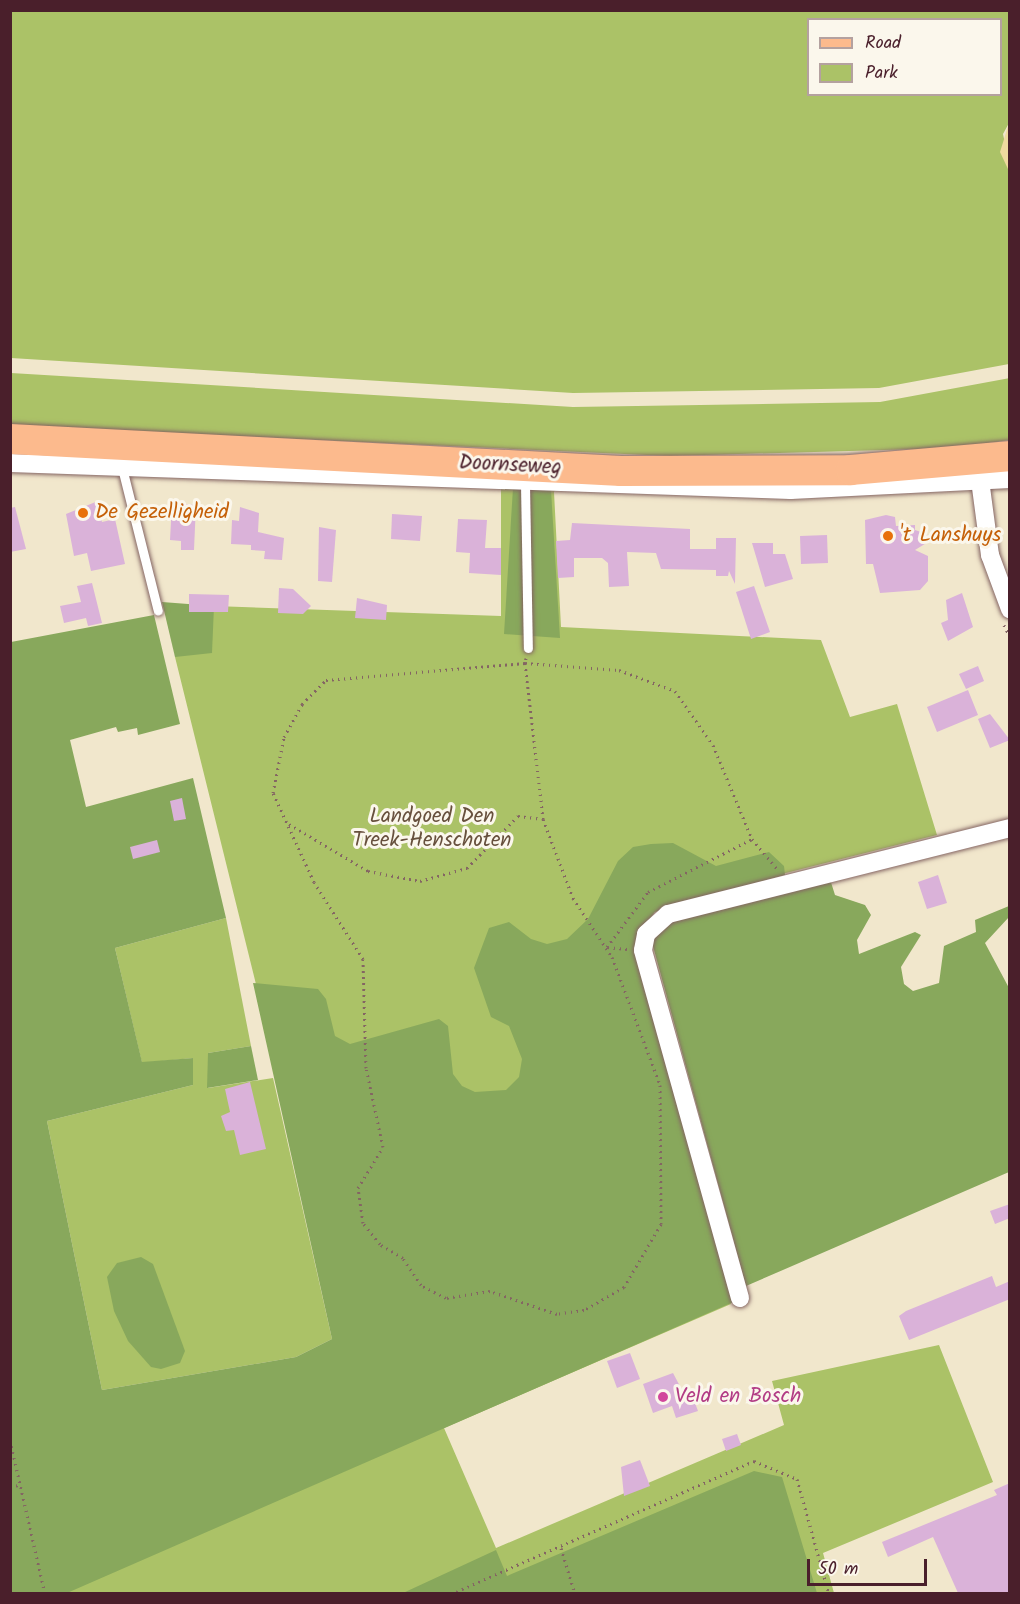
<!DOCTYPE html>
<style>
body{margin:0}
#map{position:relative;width:1020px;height:1604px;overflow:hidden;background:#f1e7cc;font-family:Kalam,sans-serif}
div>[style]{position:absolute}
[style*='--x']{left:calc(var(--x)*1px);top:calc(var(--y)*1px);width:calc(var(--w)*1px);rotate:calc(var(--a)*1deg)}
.green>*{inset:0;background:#abc267}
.forest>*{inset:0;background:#88a85c}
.sand>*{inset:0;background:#eeda9e}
.building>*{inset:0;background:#dab2d9}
.path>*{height:3px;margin-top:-1.5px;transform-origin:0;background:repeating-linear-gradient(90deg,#846563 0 1.5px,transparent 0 6px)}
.roads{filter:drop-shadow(0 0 2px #846563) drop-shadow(0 0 2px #846563)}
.lane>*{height:9px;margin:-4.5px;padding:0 4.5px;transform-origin:4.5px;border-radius:4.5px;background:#fff}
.street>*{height:18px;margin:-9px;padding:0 9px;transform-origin:9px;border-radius:9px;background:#fff}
.primary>*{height:30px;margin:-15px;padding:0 15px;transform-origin:15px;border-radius:15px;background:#fcba8d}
.dots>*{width:16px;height:16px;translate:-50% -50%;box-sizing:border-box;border:3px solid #fbf7ec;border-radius:50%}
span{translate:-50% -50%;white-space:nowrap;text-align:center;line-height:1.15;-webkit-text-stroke:6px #fbf7ec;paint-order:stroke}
.street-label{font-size:21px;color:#4a1f2b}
.food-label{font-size:21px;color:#c56008}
.left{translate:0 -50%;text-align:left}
.park-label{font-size:21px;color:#67503d}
.hotel-label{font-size:21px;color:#b23c85}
.frame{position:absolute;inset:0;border:12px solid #4a1f2b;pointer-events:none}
.legend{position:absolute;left:807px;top:18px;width:195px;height:78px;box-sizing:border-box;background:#fbf7ec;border:2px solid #b4a19f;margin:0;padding:8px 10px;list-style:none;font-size:18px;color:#4a1f2b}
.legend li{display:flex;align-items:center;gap:12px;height:30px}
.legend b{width:30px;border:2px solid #b4a19f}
.scale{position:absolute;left:807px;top:1559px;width:120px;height:27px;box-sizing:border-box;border:3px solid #4a1f2b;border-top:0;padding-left:8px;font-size:18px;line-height:21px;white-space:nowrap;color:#4a1f2b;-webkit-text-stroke:4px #fbf7ec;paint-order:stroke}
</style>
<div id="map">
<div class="green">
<i style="clip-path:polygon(evenodd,10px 11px,1009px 11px,1009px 123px,1003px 134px,1010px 168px,1009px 364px,879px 388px,573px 393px,11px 358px,10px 11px,808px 20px,1000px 20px,1000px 94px,808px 94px,808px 20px)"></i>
<i style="clip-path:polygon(11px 373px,573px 407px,880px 402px,1010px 378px,1009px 440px,954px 448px,669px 456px,11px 426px)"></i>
<i style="clip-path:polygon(559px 482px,554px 492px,561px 627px,821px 640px,850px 717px,897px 704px,937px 835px,619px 915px,731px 1304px,444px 1428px,496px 1548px,784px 1425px,772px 1381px,939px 1345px,993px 1482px,823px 1553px,834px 1593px,11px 1593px,10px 1327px,72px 1587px,373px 1457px,175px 657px,214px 606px,501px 616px,501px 488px)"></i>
<i style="clip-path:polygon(226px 918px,251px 1046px,208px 1053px,208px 1088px,273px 1078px,332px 1339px,296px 1357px,102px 1390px,47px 1121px,193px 1085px,193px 1058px,142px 1063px,115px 948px)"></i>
</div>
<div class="forest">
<i style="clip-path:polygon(513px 488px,551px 490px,560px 638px,504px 634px)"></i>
<i style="clip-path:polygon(162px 602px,214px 606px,212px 653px,175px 657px)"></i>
<i style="clip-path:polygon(154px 615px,180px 724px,138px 735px,137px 728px,118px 732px,116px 727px,70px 740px,86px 807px,193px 778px,226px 918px,115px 948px,142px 1062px,193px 1058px,193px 1085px,47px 1121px,102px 1390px,296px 1357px,332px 1339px,253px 983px,318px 989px,326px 999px,335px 1036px,350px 1044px,439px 1019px,448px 1026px,453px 1074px,462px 1086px,475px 1092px,506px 1090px,519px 1077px,522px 1059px,509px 1026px,491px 1017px,474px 968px,489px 928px,509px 922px,531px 939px,547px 944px,567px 939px,588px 919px,618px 861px,633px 847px,651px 844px,673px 843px,716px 866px,769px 852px,784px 866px,785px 875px,655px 912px,640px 931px,738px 1300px,67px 1593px,11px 1594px,11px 642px)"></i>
<i style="clip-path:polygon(829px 876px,835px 895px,865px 905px,871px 915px,857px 940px,859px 954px,915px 932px,921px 935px,901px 967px,904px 984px,913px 991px,939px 983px,944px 946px,976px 932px,975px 920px,1009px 906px,1009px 917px,985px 943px,1009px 988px,1009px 1172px,746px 1286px,651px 939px,673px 919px)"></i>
<i style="clip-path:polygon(251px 1046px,258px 1080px,207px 1088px,208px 1053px)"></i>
<i style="clip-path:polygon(141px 1257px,153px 1264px,185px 1351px,180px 1363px,161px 1369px,151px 1367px,128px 1341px,114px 1311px,107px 1277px,117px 1263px)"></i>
<i style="clip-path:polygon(754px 1471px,782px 1477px,817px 1593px,403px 1593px,496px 1550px,507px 1576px)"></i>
</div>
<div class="sand">
<i style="clip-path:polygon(1009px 123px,1010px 168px,1008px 169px,1000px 152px)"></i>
</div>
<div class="building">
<i style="clip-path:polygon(98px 501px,102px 522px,115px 519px,125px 564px,91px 571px,87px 553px,74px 556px,66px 514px)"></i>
<i style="clip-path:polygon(172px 503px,196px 505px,194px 550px,181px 550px,181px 541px,170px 540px)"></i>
<i style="clip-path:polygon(15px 507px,26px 549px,10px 552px,10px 508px)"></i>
<i style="clip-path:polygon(240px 507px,259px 513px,258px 532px,284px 538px,282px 560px,264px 559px,265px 551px,251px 550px,251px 545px,231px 544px,232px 520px,239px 521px)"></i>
<i style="clip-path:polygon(392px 514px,422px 516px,420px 541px,391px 539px)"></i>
<i style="clip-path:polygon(886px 515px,895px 517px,896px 526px,915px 525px,915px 530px,927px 534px,928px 542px,915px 550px,928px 556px,928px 581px,920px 590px,880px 593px,873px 564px,866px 564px,865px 520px)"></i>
<i style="clip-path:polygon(458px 519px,487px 520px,485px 548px,501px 548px,501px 575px,469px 573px,470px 553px,456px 552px)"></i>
<i style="clip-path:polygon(572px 523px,690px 529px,690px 549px,716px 549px,716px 538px,736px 538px,735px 584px,729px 571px,728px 576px,716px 576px,716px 570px,661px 569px,656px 553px,627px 552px,629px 586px,609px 587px,608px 563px,602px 558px,574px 558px,574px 577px,558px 578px,556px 541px,570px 540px)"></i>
<i style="clip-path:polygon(319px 527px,336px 530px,332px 582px,318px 581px)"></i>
<i style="clip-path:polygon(827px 535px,828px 563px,801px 564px,800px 536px)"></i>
<i style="clip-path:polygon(752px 543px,773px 543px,773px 554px,785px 554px,793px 579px,765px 587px)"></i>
<i style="clip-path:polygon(92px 583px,102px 623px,88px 626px,86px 618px,64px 623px,60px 606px,81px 602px,77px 586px)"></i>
<i style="clip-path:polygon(754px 586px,770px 632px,751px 639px,736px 592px)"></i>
<i style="clip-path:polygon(279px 588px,293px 589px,311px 606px,303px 614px,278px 613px)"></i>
<i style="clip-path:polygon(962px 593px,973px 627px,948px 641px,941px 623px,948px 620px,946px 600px)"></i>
<i style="clip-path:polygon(189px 594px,229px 595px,228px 612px,189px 612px)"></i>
<i style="clip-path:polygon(357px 598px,387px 605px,386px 620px,355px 618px)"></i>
<i style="clip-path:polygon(978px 666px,984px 681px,966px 689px,959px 674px)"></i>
<i style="clip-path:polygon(968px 690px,978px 715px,937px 732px,927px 707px)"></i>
<i style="clip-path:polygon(990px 714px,1010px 740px,990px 748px,978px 719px)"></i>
<i style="clip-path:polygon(182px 798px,186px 819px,174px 821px,170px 801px)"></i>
<i style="clip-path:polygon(157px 840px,160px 852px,133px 859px,130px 847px)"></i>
<i style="clip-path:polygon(938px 875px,947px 903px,927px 909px,918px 882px)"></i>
<i style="clip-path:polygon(250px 1082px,266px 1149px,240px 1155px,234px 1130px,226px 1131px,221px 1116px,230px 1112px,225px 1089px)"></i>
<i style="clip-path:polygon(1010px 1204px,1010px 1218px,995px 1224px,990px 1211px)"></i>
<i style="clip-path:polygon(992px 1276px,996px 1287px,1010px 1281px,1010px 1299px,909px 1340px,899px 1316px,906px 1311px)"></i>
<i style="clip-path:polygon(630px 1353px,640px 1379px,617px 1388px,607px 1361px)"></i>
<i style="clip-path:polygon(673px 1373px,682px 1390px,689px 1387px,698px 1411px,676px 1418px,672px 1406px,653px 1413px,643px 1384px)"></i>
<i style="clip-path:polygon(737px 1434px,741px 1445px,726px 1451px,722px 1439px)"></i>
<i style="clip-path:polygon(640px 1460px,650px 1486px,624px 1496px,621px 1467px)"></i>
<i style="clip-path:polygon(1010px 1483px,1010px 1593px,958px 1593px,933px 1537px,888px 1557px,882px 1542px,997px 1495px,994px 1490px)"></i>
</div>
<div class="path">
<i style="--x:1004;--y:625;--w:13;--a:63"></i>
<i style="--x:526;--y:658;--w:5;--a:101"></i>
<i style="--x:525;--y:663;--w:157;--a:83.4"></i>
<i style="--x:543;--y:819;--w:85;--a:69.2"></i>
<i style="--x:573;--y:898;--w:71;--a:56.5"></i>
<i style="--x:612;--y:957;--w:137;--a:69.4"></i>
<i style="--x:660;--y:1085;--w:139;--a:89.6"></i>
<i style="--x:661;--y:1224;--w:73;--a:120.4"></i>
<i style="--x:624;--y:1287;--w:46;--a:150.1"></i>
<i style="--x:584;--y:1310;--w:27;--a:172"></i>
<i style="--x:557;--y:1314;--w:71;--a:-161.1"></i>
<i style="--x:490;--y:1291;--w:45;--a:171"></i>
<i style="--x:446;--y:1298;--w:28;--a:-153"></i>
<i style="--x:421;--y:1285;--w:32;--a:-124"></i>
<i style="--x:403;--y:1258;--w:27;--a:-149"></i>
<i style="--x:380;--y:1244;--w:27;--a:-129"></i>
<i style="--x:363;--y:1223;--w:35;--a:-98"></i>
<i style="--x:358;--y:1188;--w:48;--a:-58.6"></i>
<i style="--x:383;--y:1147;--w:81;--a:-102.1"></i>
<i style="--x:366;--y:1068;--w:109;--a:-91.6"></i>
<i style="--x:363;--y:959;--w:91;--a:-122.5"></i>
<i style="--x:314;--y:882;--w:98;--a:-114.7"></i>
<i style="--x:273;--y:793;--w:57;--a:-78.9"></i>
<i style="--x:284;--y:737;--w:38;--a:-61"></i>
<i style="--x:302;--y:704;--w:34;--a:-45"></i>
<i style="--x:326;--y:680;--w:200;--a:-4.9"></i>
<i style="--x:525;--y:663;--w:94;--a:4.3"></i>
<i style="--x:619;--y:670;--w:60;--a:20.6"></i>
<i style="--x:675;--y:691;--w:66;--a:54.9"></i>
<i style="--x:713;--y:745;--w:102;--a:67.5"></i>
<i style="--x:752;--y:839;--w:40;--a:50"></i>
<i style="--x:289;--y:824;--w:92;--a:30.7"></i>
<i style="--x:368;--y:871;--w:53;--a:10.9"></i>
<i style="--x:420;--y:881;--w:49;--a:-15.5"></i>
<i style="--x:467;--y:868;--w:73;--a:-45.6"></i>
<i style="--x:518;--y:816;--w:25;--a:7"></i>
<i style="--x:627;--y:949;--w:20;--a:-174"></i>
<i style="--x:607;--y:947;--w:69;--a:-53.3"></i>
<i style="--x:648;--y:892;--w:117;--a:-27"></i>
<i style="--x:10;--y:1440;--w:158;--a:77.2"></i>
<i style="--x:10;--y:1486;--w:11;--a:-5"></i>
<i style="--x:561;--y:1548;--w:48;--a:73.1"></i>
<i style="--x:451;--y:1594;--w:331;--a:-23.7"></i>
<i style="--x:754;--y:1461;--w:47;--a:22.7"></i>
<i style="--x:797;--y:1479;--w:119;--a:74.5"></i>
</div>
<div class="roads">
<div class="lane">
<i style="--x:122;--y:468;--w:147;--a:75.9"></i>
<i style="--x:525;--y:484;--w:164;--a:89"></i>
</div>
<div class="street">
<i style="--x:10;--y:463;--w:781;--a:1.98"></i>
<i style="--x:791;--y:490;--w:219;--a:-2.9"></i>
<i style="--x:980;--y:480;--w:76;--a:82.4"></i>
<i style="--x:990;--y:555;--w:58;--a:69.7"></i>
<i style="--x:740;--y:1298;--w:361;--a:-105.6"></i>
<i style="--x:643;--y:950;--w:16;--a:-79"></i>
<i style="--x:646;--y:934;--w:30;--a:-42"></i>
<i style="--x:668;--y:914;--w:353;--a:-14.1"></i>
</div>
<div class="primary">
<i style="--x:10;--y:439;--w:612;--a:3"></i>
<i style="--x:621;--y:471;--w:230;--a:-0.2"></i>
<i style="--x:851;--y:470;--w:160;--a:-5"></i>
</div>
</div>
<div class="dots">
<i style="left:83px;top:513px;background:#e8710a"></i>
<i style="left:888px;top:536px;background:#e8710a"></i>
<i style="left:663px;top:1397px;background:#d1479c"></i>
</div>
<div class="street-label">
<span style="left:510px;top:466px;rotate:3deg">Doornseweg</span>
</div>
<div class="food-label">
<span class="left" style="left:95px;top:513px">De Gezelligheid</span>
<span class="left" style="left:900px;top:536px">'t Lanshuys</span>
</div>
<div class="park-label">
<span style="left:432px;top:829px">Landgoed Den<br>Treek-Henschoten</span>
</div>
<div class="hotel-label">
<span class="left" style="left:675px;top:1397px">Veld en Bosch</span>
</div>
<div class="frame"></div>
<ul class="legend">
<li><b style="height:8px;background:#fcba8d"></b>Road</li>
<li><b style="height:16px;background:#abc267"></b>Park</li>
</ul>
<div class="scale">50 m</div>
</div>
